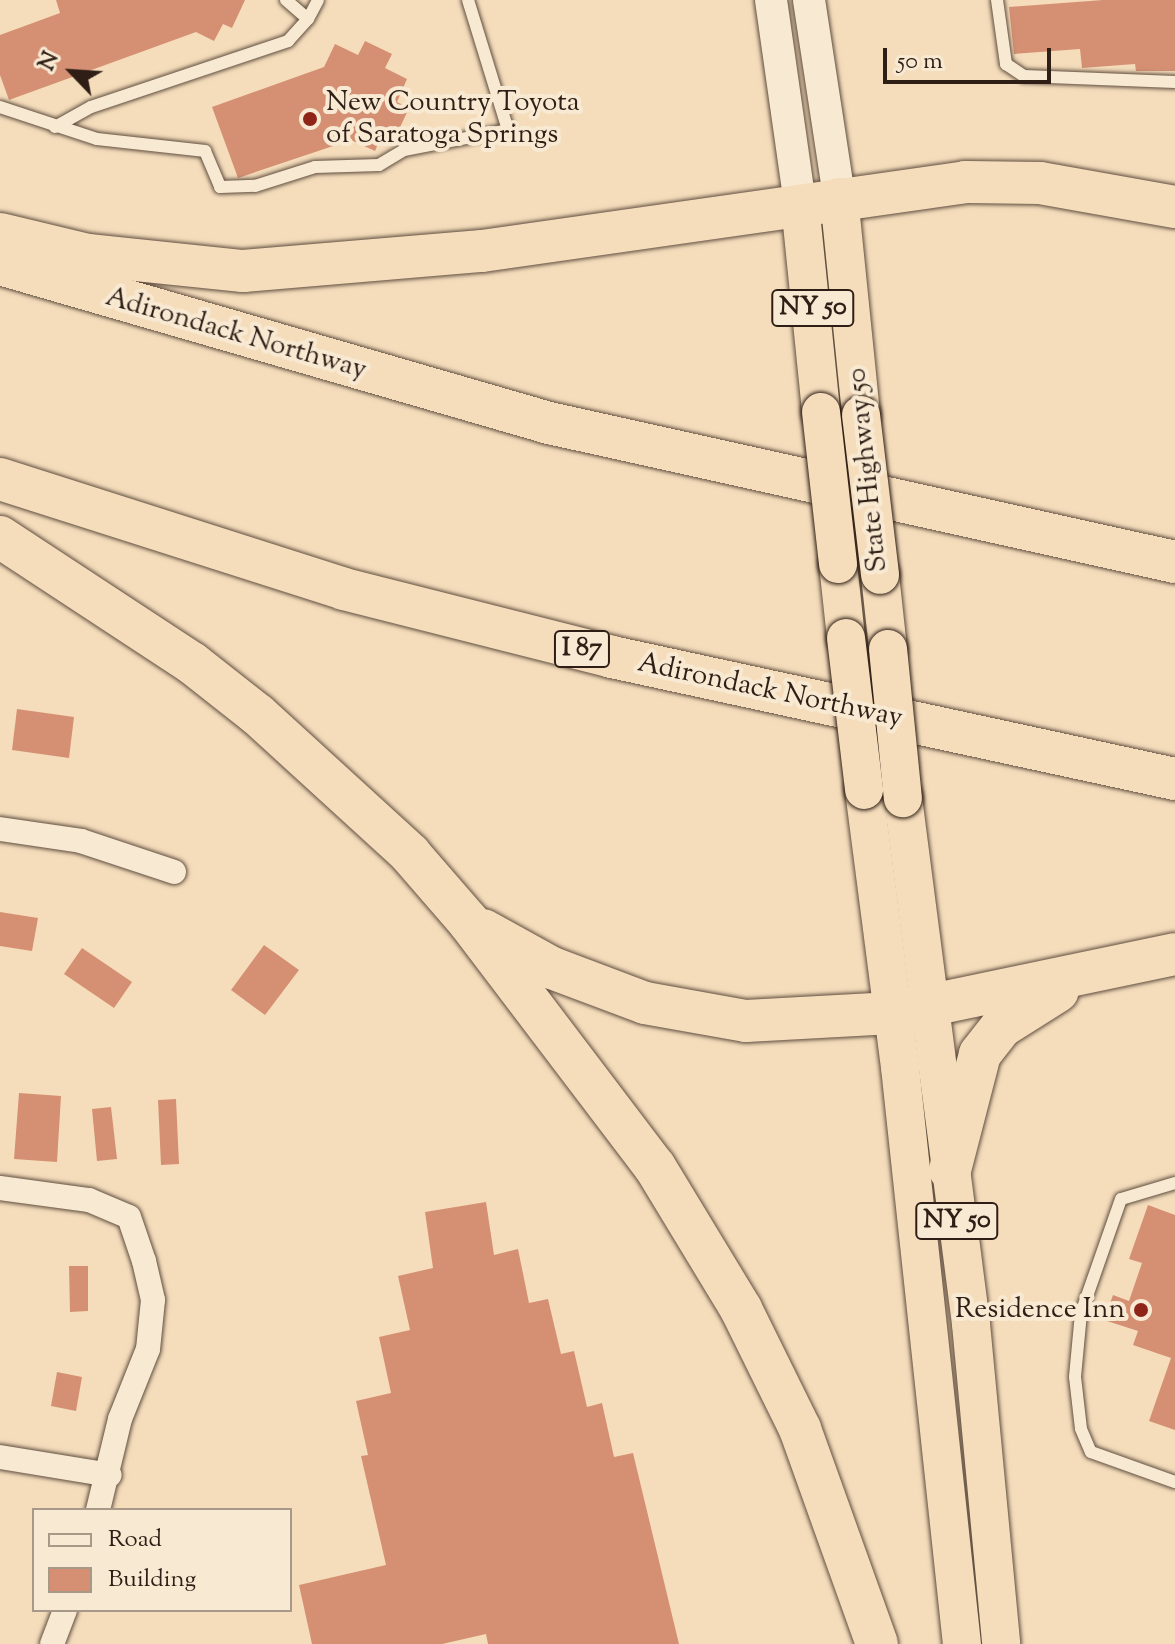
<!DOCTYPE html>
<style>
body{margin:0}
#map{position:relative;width:1175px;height:1644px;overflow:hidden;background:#f5ddbc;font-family:"Sorts Mill Goudy",serif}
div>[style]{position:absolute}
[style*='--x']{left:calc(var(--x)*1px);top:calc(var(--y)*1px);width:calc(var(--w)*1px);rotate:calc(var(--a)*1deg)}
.building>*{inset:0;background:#d59073}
.roads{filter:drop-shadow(0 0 2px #604e3f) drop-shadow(0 0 2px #604e3f)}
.service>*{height:12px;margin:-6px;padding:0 6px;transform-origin:6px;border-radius:6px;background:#f8e9d3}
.minor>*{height:24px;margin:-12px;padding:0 12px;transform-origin:12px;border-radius:12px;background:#f8e9d3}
.secondary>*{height:32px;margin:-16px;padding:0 16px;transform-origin:16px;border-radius:16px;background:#f8e9d3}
.trunk>*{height:38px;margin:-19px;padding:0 19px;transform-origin:19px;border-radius:19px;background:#f5ddbc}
.motorway>*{height:42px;margin:-21px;padding:0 21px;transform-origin:21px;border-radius:21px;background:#f5ddbc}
.bridges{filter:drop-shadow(0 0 2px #2e1e15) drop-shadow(0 0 2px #2e1e15)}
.trunk-bridge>*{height:38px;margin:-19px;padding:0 19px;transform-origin:19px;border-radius:19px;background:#f5ddbc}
.dots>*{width:22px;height:22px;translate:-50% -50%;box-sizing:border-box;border:4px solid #f8e9d3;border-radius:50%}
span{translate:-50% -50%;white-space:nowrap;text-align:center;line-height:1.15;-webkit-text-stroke:8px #f8e9d3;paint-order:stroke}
.shield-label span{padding:2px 6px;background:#f8e9d3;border:2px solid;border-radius:6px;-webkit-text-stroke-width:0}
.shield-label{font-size:26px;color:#2e1e15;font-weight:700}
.poi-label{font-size:28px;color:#2e1e15}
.left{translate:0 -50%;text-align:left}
.right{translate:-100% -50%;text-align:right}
.street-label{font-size:28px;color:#2e1e15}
.legend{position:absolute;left:32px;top:1508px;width:260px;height:104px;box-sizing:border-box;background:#f8e9d3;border:2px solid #a79887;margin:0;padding:10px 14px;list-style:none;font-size:24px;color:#2e1e15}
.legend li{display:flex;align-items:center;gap:16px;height:40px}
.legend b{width:40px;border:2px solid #a79887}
.north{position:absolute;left:32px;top:32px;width:80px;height:80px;-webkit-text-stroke:6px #f8e9d3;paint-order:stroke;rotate:295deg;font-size:22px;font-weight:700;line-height:32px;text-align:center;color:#2e1e15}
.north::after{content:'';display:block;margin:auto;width:28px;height:36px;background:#2e1e15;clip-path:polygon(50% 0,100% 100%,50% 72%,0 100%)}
.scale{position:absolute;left:883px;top:48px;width:168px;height:36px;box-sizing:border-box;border:4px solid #2e1e15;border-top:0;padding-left:10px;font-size:24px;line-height:28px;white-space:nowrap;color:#2e1e15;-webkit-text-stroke:6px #f8e9d3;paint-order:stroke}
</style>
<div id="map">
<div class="building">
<i style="clip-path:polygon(56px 0,245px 0,232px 28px,223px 24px,214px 41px,196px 32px,9px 100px,0 75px,0 35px,60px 13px)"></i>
<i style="clip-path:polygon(1103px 0,1175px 0,1175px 71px,1136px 71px,1135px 64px,1082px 68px,1080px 49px,1014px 54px,1009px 7px)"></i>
<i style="clip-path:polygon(365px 41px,392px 54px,385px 68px,407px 79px,397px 102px,409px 108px,396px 136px,384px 130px,375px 151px,351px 140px,238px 178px,212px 107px,324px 67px,335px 44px,358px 55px)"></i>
<i style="clip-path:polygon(17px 709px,74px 717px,69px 758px,12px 750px)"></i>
<i style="clip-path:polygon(0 912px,38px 918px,32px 951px,0 946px)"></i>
<i style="clip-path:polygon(264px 945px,299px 970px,265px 1015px,231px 990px)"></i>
<i style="clip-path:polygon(82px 948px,132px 982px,114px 1008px,64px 974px)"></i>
<i style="clip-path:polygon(19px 1093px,61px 1096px,57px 1162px,14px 1159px)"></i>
<i style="clip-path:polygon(176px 1099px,179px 1164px,161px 1165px,158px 1100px)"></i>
<i style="clip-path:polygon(111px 1107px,117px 1159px,97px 1161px,92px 1109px)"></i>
<i style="clip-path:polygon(486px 1202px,494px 1255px,518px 1249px,529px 1303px,548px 1299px,561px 1354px,574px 1351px,587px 1407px,602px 1403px,614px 1457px,633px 1453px,679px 1644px,488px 1644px,486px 1634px,442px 1644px,312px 1644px,299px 1585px,386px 1565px,361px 1456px,368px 1455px,356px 1401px,391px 1393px,379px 1337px,410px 1330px,398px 1276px,433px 1268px,425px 1212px)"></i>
<i style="clip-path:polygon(1148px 1205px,1175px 1215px,1175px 1430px,1149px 1421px,1171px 1358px,1133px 1345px,1138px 1331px,1104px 1320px,1113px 1295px,1129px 1301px,1142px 1263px,1129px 1259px)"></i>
<i style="clip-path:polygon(69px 1266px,88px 1266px,88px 1311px,70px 1312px)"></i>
<i style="clip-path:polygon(57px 1372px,82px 1377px,76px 1411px,51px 1406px)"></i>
</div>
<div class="roads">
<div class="service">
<i style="--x:286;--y:0;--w:29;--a:41"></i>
<i style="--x:308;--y:19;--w:21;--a:-62"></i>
<i style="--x:997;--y:0;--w:65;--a:82"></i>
<i style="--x:1006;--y:64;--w:22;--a:34"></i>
<i style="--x:1024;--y:76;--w:151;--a:2.3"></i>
<i style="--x:0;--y:107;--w:102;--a:18.3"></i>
<i style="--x:97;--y:139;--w:109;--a:6.3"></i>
<i style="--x:205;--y:151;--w:39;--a:67"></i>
<i style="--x:220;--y:187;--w:35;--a:-2"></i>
<i style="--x:255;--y:186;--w:63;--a:-17.6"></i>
<i style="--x:315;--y:167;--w:64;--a:-1.8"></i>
<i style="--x:379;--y:165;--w:29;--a:-31"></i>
<i style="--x:404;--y:150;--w:106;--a:-10.9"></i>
<i style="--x:508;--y:130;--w:136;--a:-107.1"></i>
<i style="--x:55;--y:127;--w:41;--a:-29.1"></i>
<i style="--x:91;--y:107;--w:208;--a:-18.5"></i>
<i style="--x:288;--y:41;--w:30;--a:-48"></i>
<i style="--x:1175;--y:1183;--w:56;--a:163.5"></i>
<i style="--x:1121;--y:1199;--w:121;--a:109.3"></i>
<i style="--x:1081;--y:1313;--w:64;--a:95.4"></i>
<i style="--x:1075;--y:1377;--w:52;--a:83.4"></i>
<i style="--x:1081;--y:1429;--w:25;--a:67"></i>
<i style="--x:1091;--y:1452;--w:89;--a:19.7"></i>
</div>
<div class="minor">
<i style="--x:0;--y:829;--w:82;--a:8.4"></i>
<i style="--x:81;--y:841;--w:98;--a:18.4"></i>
<i style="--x:0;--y:1188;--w:90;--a:7.7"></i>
<i style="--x:89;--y:1200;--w:43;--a:23"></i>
<i style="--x:129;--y:1217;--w:46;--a:71.2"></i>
<i style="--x:144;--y:1261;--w:40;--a:77"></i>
<i style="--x:153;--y:1300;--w:49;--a:95.8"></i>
<i style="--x:148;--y:1349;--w:75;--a:111.8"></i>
<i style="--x:120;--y:1419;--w:94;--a:103.6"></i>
<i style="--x:0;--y:1457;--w:111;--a:9.3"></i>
<i style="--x:52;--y:1644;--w:36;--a:-69"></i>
</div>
<div class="secondary">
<i style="--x:771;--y:0;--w:206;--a:81.9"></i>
<i style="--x:809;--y:0;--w:199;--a:81.3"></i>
</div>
<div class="trunk">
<i style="--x:839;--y:197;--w:219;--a:84.2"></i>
<i style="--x:800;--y:204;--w:209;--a:84.2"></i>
<i style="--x:838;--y:564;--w:74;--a:83.8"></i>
<i style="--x:880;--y:575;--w:74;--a:83.8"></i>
<i style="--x:864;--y:790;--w:279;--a:82.6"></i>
<i style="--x:900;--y:1067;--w:580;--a:83.87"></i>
<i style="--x:903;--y:798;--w:530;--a:82.63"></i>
<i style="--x:971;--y:1324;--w:321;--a:84.6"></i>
</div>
<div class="motorway">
<i style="--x:0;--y:234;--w:90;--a:13.4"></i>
<i style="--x:88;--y:255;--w:156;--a:5.9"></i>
<i style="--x:243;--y:271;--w:240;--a:-4.8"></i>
<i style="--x:482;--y:251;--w:488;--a:-8.1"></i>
<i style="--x:965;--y:182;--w:75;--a:0.8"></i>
<i style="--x:1040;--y:183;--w:137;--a:10.1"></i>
<i style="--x:0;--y:264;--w:572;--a:16.15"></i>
<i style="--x:549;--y:423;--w:641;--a:12.52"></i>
<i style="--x:0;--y:479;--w:361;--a:17.7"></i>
<i style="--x:344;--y:589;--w:276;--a:14.2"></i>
<i style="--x:612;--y:657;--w:576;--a:12.23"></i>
<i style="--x:0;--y:537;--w:230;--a:33.3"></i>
<i style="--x:192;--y:663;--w:84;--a:38.2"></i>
<i style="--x:258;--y:715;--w:206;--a:42.4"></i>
<i style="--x:410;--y:854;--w:89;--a:49.1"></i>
<i style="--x:468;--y:921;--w:309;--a:52.8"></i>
<i style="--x:655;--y:1167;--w:166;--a:58.8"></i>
<i style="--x:741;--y:1309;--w:134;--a:63.8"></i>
<i style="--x:800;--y:1429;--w:228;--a:70.3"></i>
<i style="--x:483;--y:930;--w:79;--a:28.8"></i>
<i style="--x:552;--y:968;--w:99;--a:20.6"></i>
<i style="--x:645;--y:1003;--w:103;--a:10.1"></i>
<i style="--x:746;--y:1021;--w:147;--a:-3.1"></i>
<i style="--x:893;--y:1013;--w:288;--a:-11.8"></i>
<i style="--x:950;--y:1170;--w:120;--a:-75.5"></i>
<i style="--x:980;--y:1054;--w:34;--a:-52"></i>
<i style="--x:1001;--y:1027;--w:67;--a:-32.3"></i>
</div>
</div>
<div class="bridges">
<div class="trunk-bridge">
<i style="--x:821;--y:412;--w:153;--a:83.6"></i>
<i style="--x:861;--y:415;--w:161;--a:83.2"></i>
<i style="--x:846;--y:638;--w:153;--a:83.2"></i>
<i style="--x:888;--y:649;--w:150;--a:84.3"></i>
</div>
</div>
<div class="dots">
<i style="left:310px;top:119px;background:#8f2418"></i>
<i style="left:1141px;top:1310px;background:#8f2418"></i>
</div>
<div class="shield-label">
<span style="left:813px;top:308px">NY 50</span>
<span style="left:582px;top:649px">I 87</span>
<span style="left:957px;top:1221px">NY 50</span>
</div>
<div class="poi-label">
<span class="left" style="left:326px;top:119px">New Country Toyota<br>of Saratoga Springs</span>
<span class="right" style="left:1125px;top:1310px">Residence Inn</span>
</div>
<div class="street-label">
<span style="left:236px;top:334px;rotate:16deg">Adirondack Northway</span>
<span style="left:868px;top:470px;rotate:-96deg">State Highway 50</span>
<span style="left:770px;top:691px;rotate:12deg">Adirondack Northway</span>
</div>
<ul class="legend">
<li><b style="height:10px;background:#f8e9d3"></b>Road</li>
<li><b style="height:22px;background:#d59073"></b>Building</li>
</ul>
<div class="north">N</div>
<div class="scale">50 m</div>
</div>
